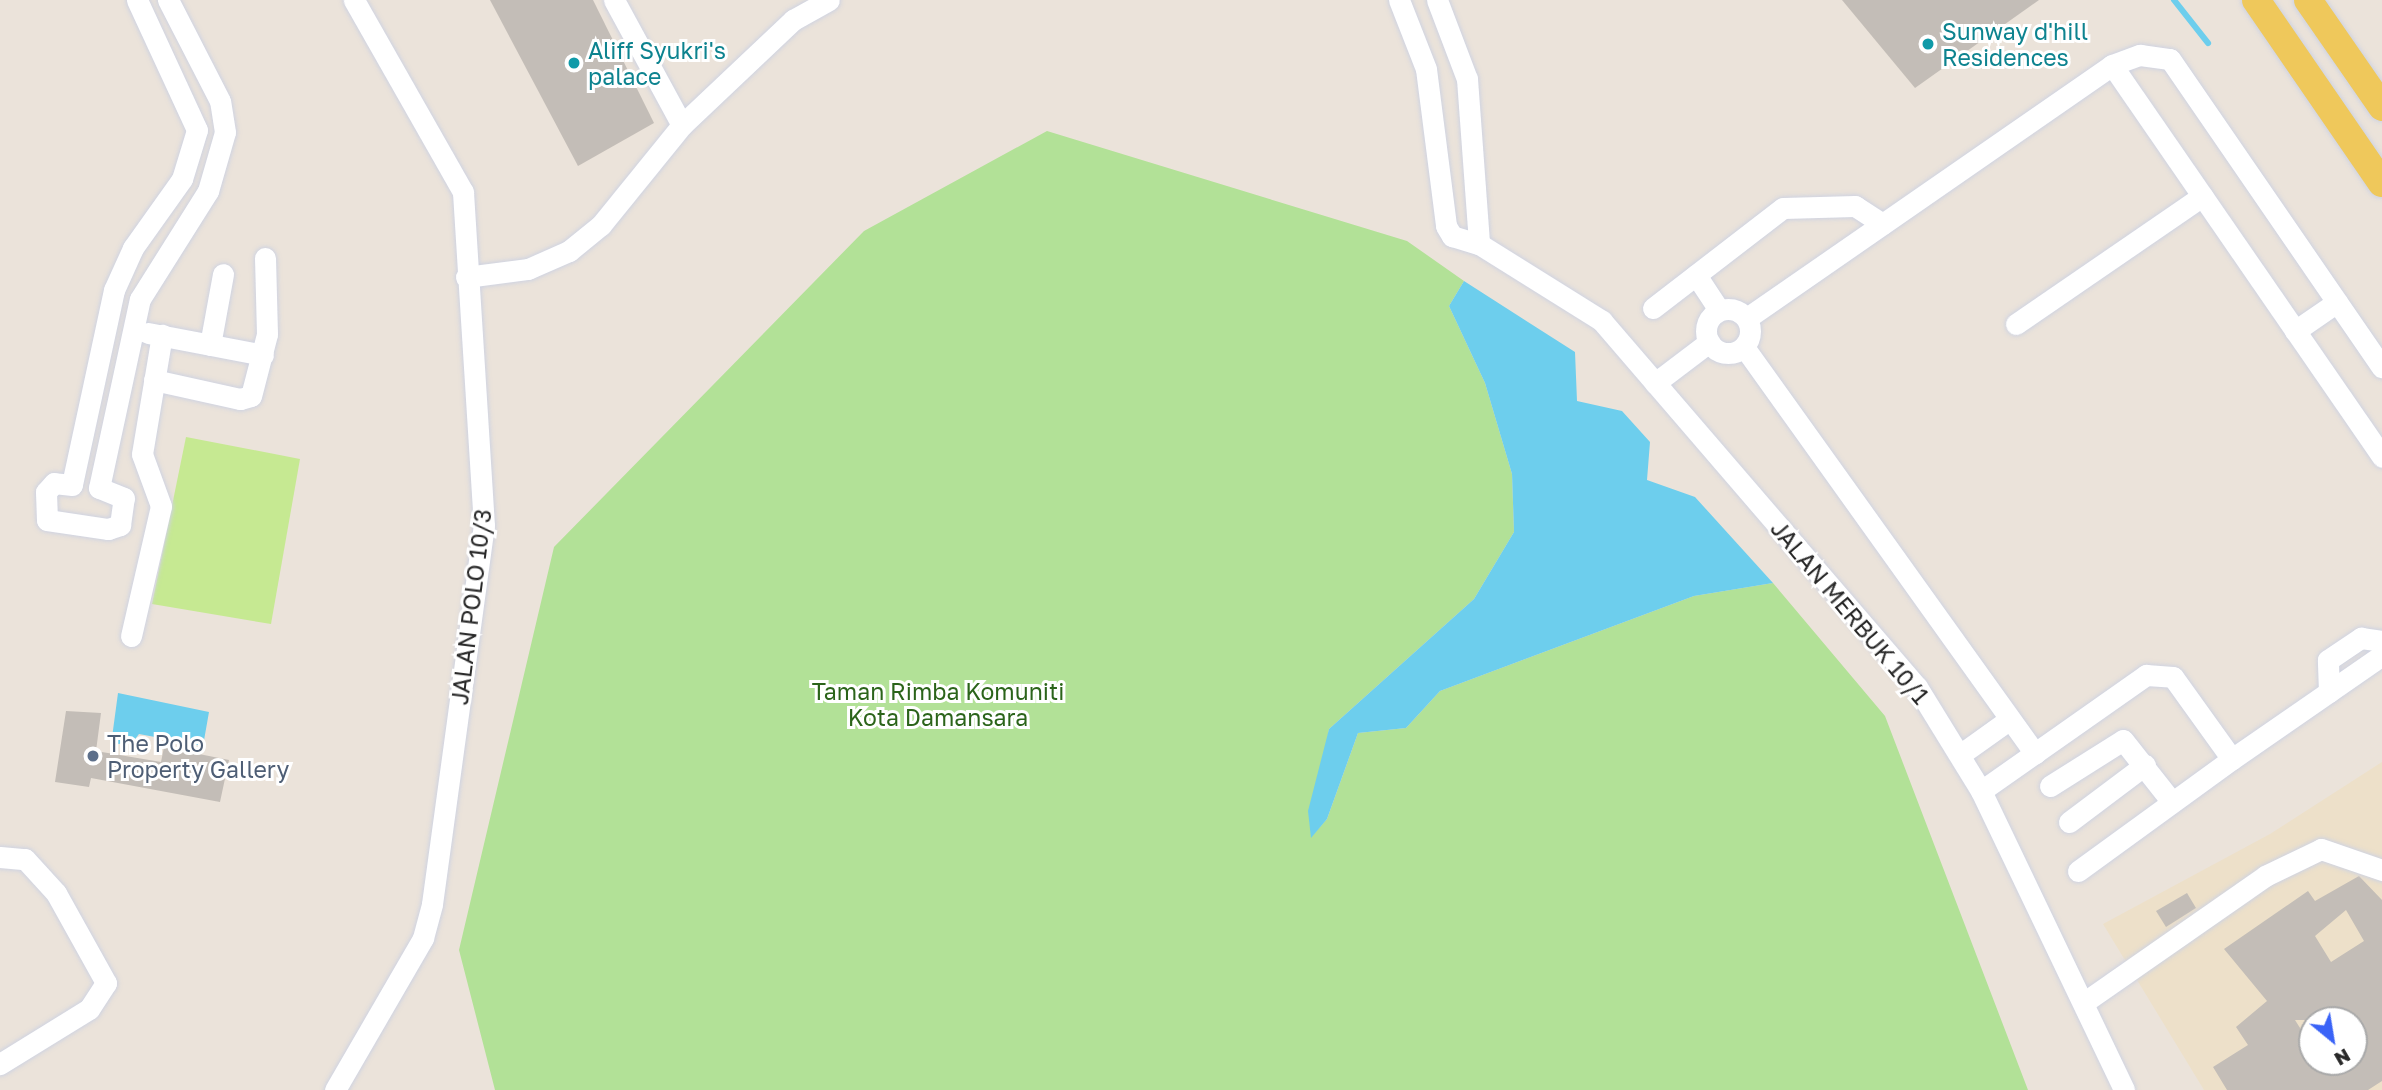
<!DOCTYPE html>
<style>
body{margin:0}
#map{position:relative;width:2382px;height:1090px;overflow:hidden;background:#ebe3da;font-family:"Golos Text",sans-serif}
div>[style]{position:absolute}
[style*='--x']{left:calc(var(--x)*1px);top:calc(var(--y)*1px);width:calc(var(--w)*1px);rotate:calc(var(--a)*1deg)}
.education>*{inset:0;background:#ede0c9}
.green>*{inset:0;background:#b2e197}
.pitch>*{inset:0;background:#c6e992}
.water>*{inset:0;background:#6dceed}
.stream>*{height:6px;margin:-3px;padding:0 3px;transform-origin:3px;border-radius:3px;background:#6dceed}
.building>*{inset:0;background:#c3bdb7}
.roads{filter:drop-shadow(0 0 2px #cfd3e1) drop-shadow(0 0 2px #cfd3e1)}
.minor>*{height:21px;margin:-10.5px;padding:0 10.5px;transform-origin:10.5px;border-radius:10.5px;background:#fff}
.minor>.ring{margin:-10.5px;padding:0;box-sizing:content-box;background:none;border:21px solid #fff;border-radius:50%}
.major>*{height:28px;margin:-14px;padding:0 14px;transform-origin:14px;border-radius:14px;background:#efc85b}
.dots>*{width:19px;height:19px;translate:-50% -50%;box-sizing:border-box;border:4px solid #fff;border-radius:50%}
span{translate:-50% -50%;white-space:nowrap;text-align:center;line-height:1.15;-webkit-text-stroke:6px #fff;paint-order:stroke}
.culture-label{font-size:23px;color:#0d838f}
.left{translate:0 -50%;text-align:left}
.street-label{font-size:23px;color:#282828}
.park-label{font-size:23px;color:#2b641a}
.service-label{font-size:23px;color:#4e5e75}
.north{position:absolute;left:2298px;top:1006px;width:70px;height:70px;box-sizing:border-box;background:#fff;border:2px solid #a9a9a9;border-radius:50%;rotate:150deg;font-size:19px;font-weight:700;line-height:28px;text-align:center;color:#282828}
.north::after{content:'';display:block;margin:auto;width:24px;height:32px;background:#3a63f7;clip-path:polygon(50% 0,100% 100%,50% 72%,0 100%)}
</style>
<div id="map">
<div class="education">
<i style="clip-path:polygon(evenodd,2382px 762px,2382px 1090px,2204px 1090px,2103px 924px,2270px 834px,2382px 762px,2312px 1020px,2354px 1020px,2354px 1062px,2312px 1062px,2312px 1020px)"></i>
</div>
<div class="green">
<i style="clip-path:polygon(1047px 131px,1407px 241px,1464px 281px,1449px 306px,1485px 383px,1512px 474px,1514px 532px,1474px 599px,1329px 729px,1311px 837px,1327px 819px,1358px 733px,1406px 728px,1440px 691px,1694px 596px,1773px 583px,1885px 716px,2028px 1090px,495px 1090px,459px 950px,554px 547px,864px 231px)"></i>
</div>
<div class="pitch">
<i style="clip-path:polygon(186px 437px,300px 459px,271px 624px,152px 604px)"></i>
</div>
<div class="water">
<i style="clip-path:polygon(1464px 281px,1575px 352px,1577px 401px,1622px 411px,1650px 442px,1647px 480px,1695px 497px,1773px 583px,1694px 596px,1440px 691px,1406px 728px,1358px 733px,1327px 819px,1311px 838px,1308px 811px,1329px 729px,1474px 599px,1514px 532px,1512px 474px,1485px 383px,1449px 306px)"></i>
<i style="clip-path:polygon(118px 693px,209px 712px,203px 746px,139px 734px,133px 742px,111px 745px)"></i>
</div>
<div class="stream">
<i style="--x:2174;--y:0;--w:55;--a:51.7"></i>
</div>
<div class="building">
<i style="clip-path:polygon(490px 0,593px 0,654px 123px,578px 166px)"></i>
<i style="clip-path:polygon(1842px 0,2039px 0,1915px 88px)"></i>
<i style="clip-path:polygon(66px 711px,101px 713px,96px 751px,161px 762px,164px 747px,229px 760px,220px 802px,91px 778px,89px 787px,55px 782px)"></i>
<i style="clip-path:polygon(evenodd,2359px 876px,2382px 900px,2382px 1081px,2368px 1090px,2227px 1090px,2213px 1067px,2248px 1045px,2236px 1027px,2267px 1001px,2224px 949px,2308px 891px,2315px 901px,2359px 876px,2346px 910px,2364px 941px,2331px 962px,2315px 936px,2346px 910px,2359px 876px,2295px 1020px,2354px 1020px,2354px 1062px,2312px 1062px,2312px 1047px,2295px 1020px)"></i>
<i style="clip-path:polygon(2187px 893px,2196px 908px,2166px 927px,2156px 911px)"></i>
</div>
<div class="roads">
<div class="minor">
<i style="--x:137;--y:0;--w:143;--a:65.2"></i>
<i style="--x:197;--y:130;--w:51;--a:107"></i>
<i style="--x:182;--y:179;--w:85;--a:125.4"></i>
<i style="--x:133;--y:248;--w:46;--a:114.3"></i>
<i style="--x:114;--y:290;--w:199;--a:102.2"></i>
<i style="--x:72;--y:485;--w:18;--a:-174"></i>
<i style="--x:54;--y:483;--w:12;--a:132"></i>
<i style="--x:46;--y:492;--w:28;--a:88"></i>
<i style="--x:47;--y:520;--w:62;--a:8.4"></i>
<i style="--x:108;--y:529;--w:13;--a:-18"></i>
<i style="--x:120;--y:525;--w:27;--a:-82"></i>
<i style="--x:124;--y:498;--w:27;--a:-158"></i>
<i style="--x:99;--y:488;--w:193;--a:-77.8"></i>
<i style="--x:140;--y:299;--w:128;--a:-57.8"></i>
<i style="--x:208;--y:191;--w:61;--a:-73.9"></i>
<i style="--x:225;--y:132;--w:31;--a:-99"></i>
<i style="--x:220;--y:101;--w:114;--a:-117.2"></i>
<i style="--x:614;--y:0;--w:142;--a:61.5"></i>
<i style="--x:1399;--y:0;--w:74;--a:68.6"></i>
<i style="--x:1426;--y:69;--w:158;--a:82.7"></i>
<i style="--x:1446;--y:226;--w:12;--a:59"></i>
<i style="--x:1452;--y:236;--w:28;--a:17"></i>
<i style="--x:1479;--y:244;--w:145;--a:32"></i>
<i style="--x:1602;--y:321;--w:483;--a:49.3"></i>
<i style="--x:1917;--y:687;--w:122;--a:58.4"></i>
<i style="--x:1981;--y:791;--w:331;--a:64.4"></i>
<i style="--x:1437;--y:0;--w:85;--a:69.2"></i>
<i style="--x:1467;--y:79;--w:165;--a:85.8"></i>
<i style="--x:2112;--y:65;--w:476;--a:55.4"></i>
<i style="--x:1696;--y:275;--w:42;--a:56.7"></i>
<i style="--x:466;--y:277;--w:63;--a:-7.4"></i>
<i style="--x:528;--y:269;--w:45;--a:-23.7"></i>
<i style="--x:569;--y:251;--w:41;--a:-39.1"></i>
<i style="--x:601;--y:225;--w:129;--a:-51"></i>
<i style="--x:682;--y:125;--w:153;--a:-43.4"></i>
<i style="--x:793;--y:20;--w:41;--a:-29.1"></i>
<i style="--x:1653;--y:308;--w:164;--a:-37.6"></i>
<i style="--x:1783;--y:208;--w:72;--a:-1.6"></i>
<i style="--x:1855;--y:206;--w:33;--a:33"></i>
<i class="ring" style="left:1706px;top:309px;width:23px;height:23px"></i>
<i style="--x:1747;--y:318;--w:444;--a:-34.7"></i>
<i style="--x:2112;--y:65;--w:30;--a:-20"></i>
<i style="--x:2140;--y:55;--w:30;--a:8"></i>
<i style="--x:2170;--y:59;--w:374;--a:55.5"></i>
<i style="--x:2016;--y:324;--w:226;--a:-34.5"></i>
<i style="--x:2295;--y:331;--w:51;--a:-34.6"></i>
<i style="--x:148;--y:333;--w:117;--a:10.8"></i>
<i style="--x:210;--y:345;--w:72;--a:-79.6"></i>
<i style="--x:1744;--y:347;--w:500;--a:54.4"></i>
<i style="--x:154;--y:380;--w:88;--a:12.5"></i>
<i style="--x:240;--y:399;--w:11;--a:-15"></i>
<i style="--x:251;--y:396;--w:64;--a:-75.5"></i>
<i style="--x:267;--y:334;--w:76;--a:-91.5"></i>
<i style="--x:1655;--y:383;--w:68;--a:-37.2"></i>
<i style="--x:131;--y:636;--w:133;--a:-77"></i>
<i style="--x:161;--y:506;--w:55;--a:-110.1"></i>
<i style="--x:142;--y:454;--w:121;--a:-80.5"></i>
<i style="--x:2329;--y:692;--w:32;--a:-92"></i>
<i style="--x:2328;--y:660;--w:40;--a:-34"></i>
<i style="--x:2361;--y:638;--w:21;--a:8"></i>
<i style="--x:1961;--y:754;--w:60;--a:-35.5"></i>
<i style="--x:2050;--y:786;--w:86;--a:-32.2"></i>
<i style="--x:2123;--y:740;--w:79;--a:51.7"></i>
<i style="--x:1981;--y:791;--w:202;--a:-35.1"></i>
<i style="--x:2146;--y:675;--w:27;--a:4"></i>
<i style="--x:2173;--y:677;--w:101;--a:54.3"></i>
<i style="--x:2232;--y:759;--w:183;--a:-34.7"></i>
<i style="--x:2069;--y:822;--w:95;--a:-36.9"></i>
<i style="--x:0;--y:857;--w:25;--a:5"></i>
<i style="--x:25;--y:859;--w:46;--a:47.6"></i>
<i style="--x:56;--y:893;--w:103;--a:60.9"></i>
<i style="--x:106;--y:983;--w:31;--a:123"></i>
<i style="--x:89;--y:1009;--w:105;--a:148.3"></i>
<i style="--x:2078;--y:871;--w:190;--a:-36"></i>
<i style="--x:2086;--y:1001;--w:218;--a:-34.9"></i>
<i style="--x:2265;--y:876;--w:62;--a:-25.7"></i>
<i style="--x:2321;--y:849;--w:65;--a:19"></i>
<i style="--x:335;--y:1090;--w:176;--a:-59.9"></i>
<i style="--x:423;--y:938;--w:35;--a:-75"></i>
<i style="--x:432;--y:904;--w:382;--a:-82.2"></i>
<i style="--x:484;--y:526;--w:335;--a:-93.6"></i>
<i style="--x:463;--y:192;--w:221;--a:-119.6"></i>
</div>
<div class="major">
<i style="--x:2256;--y:0;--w:222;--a:55.5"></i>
<i style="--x:2308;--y:0;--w:130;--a:55.3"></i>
</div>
</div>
<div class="dots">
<i style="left:1928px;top:44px;background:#0f9aa8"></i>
<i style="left:574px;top:63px;background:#0f9aa8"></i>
<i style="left:93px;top:756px;background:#5c6f8a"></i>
</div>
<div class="culture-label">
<span class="left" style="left:1942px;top:44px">Sunway d'hill<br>Residences</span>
<span class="left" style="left:588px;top:63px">Aliff Syukri's<br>palace</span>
</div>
<div class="street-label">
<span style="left:471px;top:607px;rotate:-83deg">JALAN POLO 10/3</span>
<span style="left:1850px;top:612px;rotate:50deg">JALAN MERBUK 10/1</span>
</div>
<div class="park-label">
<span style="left:938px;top:704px">Taman Rimba Komuniti<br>Kota Damansara</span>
</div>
<div class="service-label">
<span class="left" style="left:107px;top:756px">The Polo<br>Property Gallery</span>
</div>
<div class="north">N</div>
</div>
